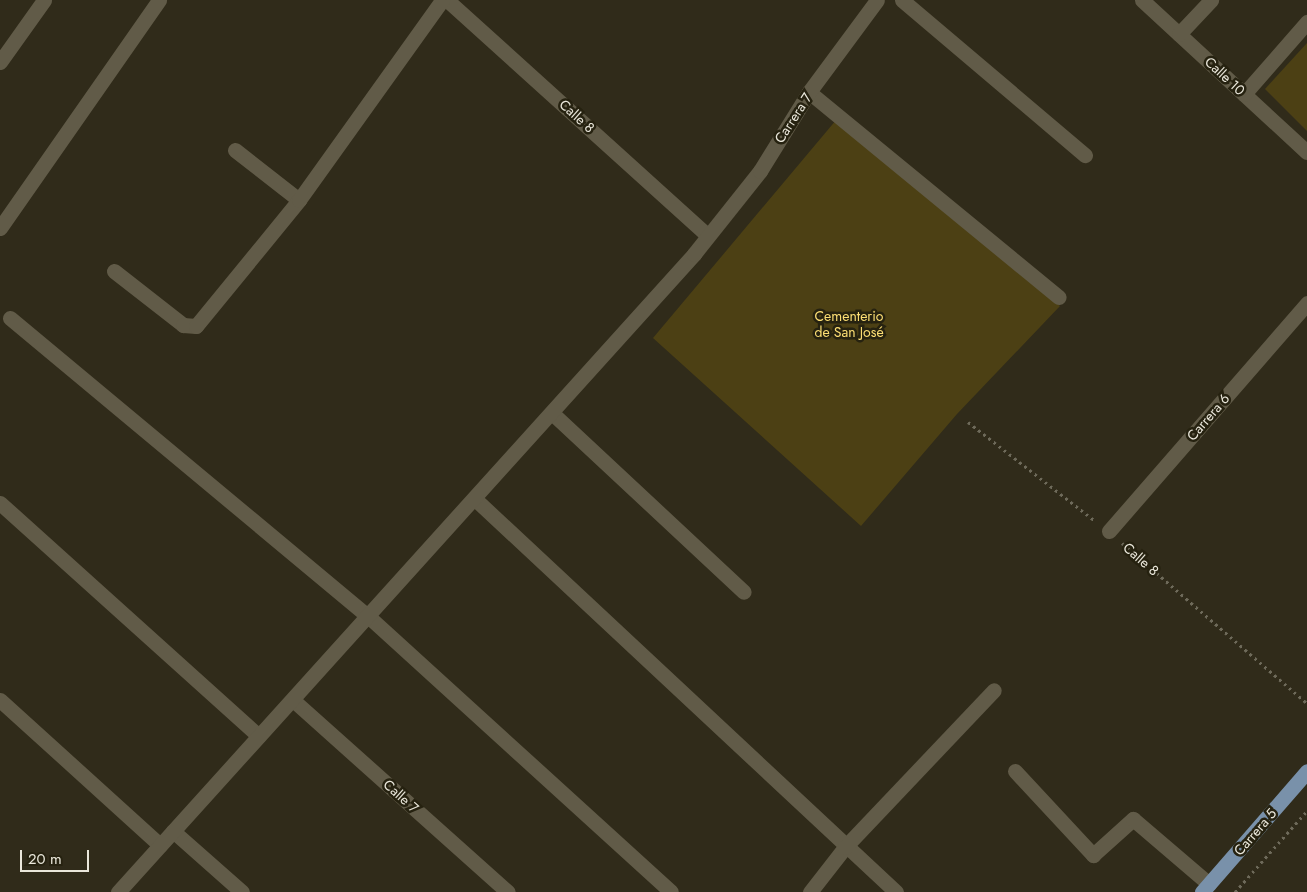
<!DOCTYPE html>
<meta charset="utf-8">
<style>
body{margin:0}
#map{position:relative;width:1307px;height:892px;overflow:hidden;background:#302b1a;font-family:Jost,sans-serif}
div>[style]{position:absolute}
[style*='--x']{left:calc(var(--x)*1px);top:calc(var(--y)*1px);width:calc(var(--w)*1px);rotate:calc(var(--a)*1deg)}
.green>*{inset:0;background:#4c4014}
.path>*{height:3px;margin-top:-1.5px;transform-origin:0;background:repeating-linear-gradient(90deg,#6e6a5a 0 2.5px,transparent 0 6.5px)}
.minor>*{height:15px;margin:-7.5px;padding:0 7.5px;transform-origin:7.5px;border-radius:7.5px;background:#615b48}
.major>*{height:15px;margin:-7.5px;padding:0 7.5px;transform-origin:7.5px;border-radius:7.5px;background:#7991aa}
span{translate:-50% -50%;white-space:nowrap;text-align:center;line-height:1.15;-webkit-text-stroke:5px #262210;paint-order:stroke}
.street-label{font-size:14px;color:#eae7db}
.park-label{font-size:14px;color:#fddf74}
.scale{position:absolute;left:20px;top:850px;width:69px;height:22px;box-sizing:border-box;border:2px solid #eae7db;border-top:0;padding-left:6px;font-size:15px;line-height:18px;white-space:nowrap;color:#eae7db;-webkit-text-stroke:4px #262210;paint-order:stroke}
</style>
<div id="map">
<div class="green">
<i style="clip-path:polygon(1307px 43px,1307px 131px,1265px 89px)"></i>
<i style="clip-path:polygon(842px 113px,1060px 306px,957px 414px,861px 526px,653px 338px)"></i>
</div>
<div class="path">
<i style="--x:968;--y:422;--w:160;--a:37.9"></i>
<i style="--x:1122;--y:543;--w:245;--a:40.9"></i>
<i style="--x:1235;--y:892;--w:108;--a:-48.4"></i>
</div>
<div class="minor">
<i style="--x:447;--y:0;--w:349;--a:42.1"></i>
<i style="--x:902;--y:0;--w:240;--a:40.3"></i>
<i style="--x:1142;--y:0;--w:224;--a:42.7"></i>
<i style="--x:1179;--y:34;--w:47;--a:-46.7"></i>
<i style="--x:0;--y:62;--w:76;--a:-54.6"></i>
<i style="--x:809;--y:92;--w:323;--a:39.4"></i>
<i style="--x:1244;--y:94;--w:96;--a:-48.8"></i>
<i style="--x:235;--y:150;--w:81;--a:38"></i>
<i style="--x:0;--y:228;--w:278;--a:-55.1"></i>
<i style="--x:114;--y:271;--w:88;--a:38"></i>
<i style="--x:183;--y:325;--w:13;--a:4"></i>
<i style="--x:196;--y:326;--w:163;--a:-50.7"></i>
<i style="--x:299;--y:200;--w:246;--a:-54.4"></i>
<i style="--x:10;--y:318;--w:467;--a:39.8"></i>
<i style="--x:369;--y:617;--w:408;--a:42.3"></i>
<i style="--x:552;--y:413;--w:262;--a:43"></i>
<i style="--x:475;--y:499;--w:576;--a:43.03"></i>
<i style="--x:0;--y:503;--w:348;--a:42"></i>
<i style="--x:1109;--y:531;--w:302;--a:-49"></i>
<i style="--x:0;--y:700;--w:216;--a:42.2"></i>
<i style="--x:293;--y:700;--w:288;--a:41.8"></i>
<i style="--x:1015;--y:771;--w:115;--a:47.1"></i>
<i style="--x:1093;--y:855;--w:54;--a:-42"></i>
<i style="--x:1133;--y:819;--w:100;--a:40.5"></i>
<i style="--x:173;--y:831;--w:92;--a:41.5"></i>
<i style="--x:118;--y:892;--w:860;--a:-47.92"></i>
<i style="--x:694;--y:254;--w:106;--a:-51.5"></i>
<i style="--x:760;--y:171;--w:93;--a:-58.2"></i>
<i style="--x:809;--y:92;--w:114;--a:-53.5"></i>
<i style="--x:810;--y:892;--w:57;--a:-52.1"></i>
<i style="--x:845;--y:847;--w:216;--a:-46.5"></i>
</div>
<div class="major">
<i style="--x:1202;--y:892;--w:160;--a:-49"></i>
</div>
<div class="street-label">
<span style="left:1225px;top:76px;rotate:43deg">Calle 10</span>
<span style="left:577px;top:116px;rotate:42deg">Calle 8</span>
<span style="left:793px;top:118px;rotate:-57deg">Carrera 7</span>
<span style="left:1208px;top:417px;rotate:-49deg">Carrera 6</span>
<span style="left:1141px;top:559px;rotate:41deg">Calle 8</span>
<span style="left:401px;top:796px;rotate:42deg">Calle 7</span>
<span style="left:1255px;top:832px;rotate:-49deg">Carrera 5</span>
</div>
<div class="park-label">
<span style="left:849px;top:324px">Cementerio<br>de San José</span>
</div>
<div class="scale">20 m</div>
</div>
